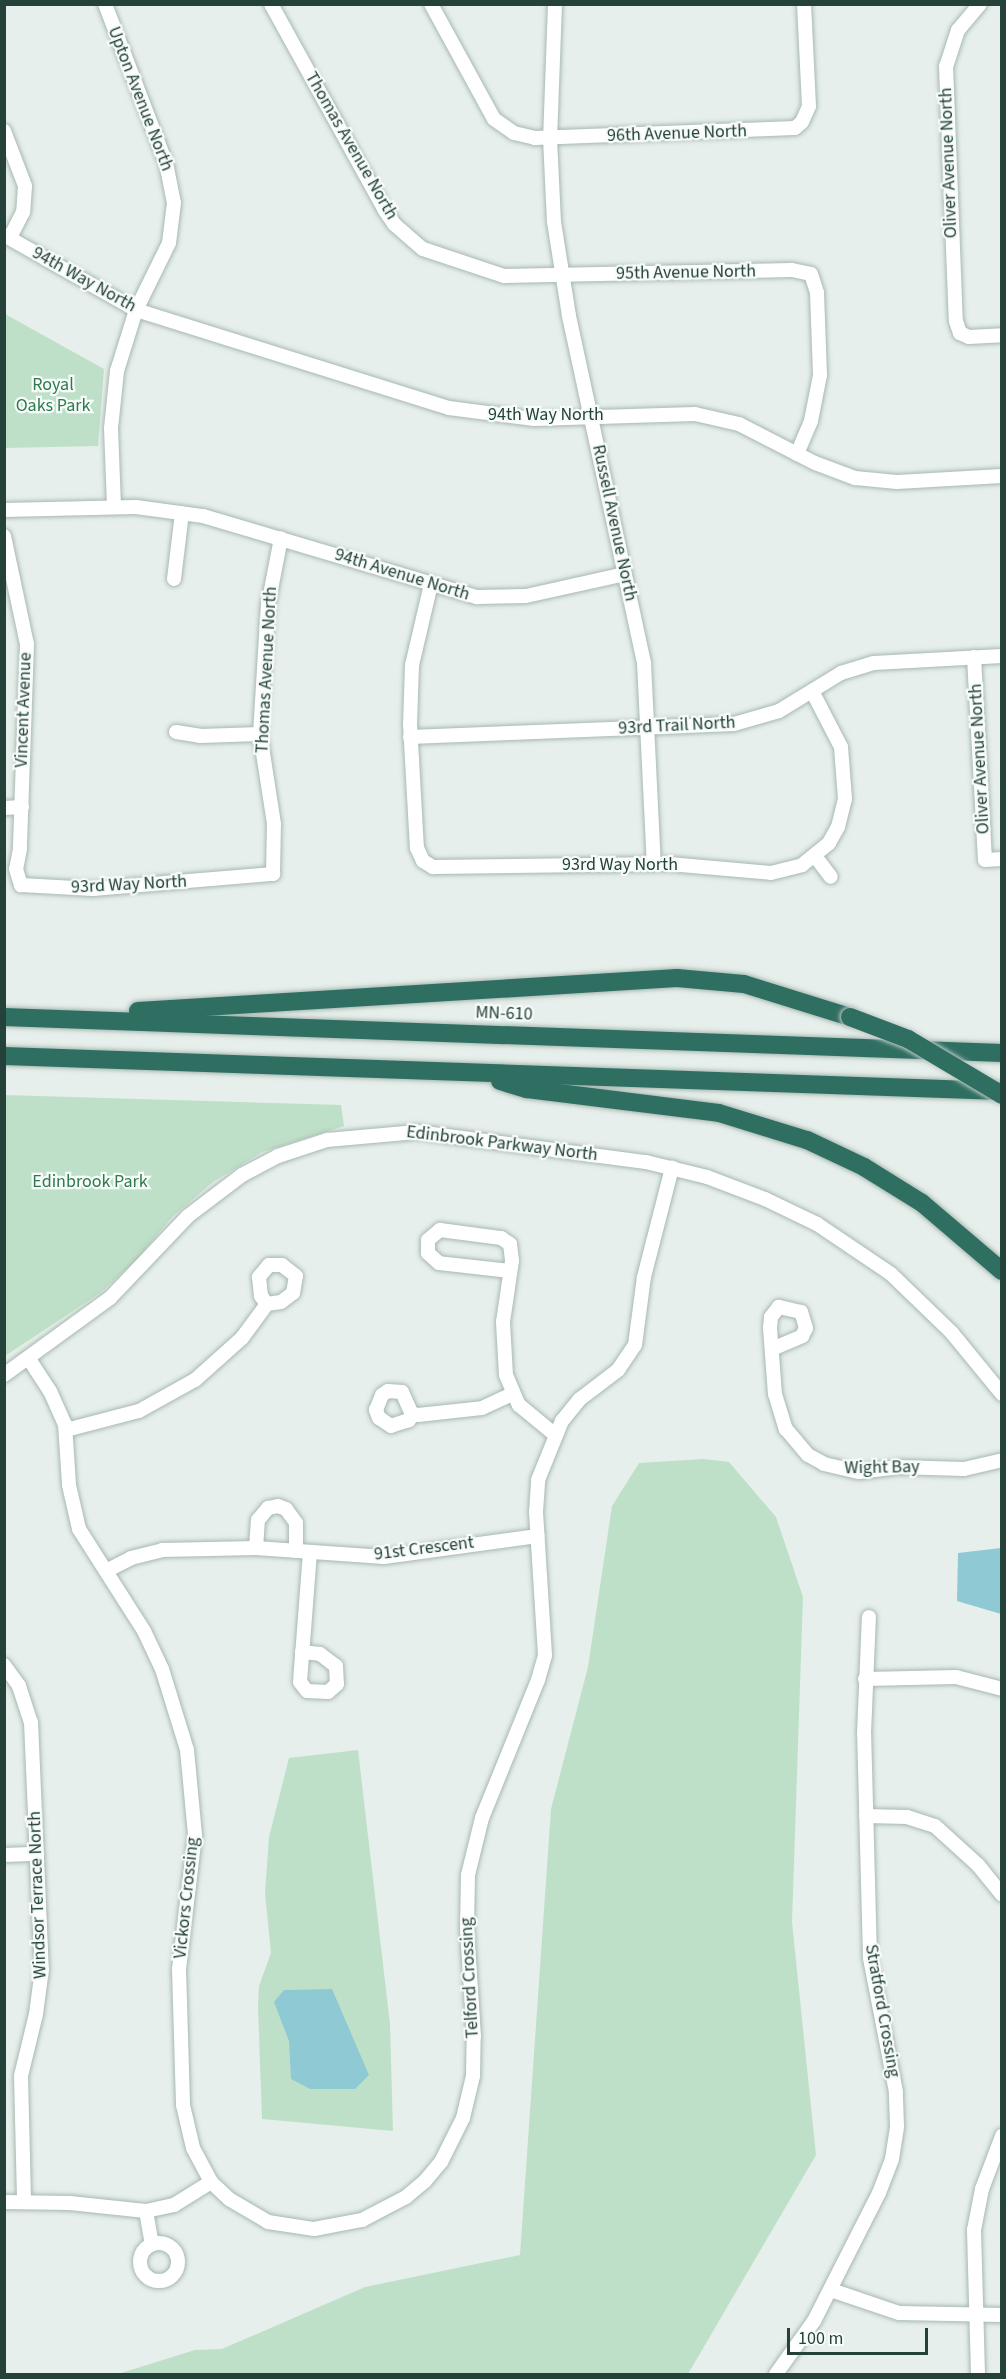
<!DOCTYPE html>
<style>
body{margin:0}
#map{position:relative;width:1006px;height:2379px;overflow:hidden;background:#e6efeb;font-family:"Source Sans 3",sans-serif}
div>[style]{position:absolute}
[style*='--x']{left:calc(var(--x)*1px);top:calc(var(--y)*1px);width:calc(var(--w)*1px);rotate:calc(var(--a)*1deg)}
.green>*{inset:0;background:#bfe0c8}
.water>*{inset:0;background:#8ec9d4}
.roads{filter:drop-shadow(0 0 2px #a8b8b2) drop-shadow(0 0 2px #a8b8b2)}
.minor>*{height:14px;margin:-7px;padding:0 7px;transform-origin:7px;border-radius:7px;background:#fff}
.minor>.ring{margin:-7px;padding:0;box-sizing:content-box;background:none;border:14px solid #fff;border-radius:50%}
.highway>*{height:18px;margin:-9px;padding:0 9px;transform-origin:9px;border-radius:9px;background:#2f6f62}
.bridges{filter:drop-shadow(0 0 2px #c2cac8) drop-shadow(0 0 2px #c2cac8)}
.highway-bridge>*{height:18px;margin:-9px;padding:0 9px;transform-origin:9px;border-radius:9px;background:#2f6f62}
span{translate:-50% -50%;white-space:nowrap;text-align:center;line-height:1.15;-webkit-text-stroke:4.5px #f7fbf9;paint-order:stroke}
.street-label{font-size:18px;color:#24423a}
.park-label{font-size:18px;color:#2d7a4b}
.frame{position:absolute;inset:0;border:6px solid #24423a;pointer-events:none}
.scale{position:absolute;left:787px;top:2328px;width:141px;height:27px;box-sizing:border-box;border:3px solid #24423a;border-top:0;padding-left:8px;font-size:18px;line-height:21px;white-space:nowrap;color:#24423a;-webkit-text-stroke:4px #f7fbf9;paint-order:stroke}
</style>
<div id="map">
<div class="green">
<i style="clip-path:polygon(5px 314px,104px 369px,98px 446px,5px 448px)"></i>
<i style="clip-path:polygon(5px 1095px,341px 1105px,344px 1126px,262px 1152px,213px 1182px,172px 1217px,137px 1259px,100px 1293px,5px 1356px)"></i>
<i style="clip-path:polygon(703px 1459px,729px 1462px,776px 1517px,803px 1597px,792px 1922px,816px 2155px,688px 2374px,118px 2374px,195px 2350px,222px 2349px,365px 2287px,520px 2255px,551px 1809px,588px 1667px,612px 1506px,639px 1463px)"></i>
<i style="clip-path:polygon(358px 1750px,390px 2024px,393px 2131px,262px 2119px,258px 2007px,259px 1986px,271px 1953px,265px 1893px,269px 1837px,289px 1758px)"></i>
</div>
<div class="water">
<i style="clip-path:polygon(1001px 1548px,1001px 1614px,957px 1601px,958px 1553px)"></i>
<i style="clip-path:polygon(332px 1989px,369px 2075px,355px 2089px,310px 2089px,291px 2079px,289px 2041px,274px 2002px,284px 1990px)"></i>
</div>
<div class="roads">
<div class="minor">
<i style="--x:105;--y:4;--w:170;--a:69"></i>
<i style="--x:166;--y:163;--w:41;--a:78.7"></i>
<i style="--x:174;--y:203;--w:40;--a:97.1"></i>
<i style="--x:169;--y:243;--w:75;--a:116.2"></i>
<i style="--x:136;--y:310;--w:64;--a:107.3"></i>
<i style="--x:117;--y:371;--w:57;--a:96"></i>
<i style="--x:111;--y:428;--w:79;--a:87.8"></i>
<i style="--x:271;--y:4;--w:234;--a:61.1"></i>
<i style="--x:384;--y:209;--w:18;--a:56"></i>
<i style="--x:394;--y:224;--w:38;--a:41"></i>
<i style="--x:423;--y:249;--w:85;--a:18.4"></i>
<i style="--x:504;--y:276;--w:288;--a:-1.2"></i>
<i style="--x:792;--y:270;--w:19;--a:12"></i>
<i style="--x:811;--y:274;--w:20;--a:72"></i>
<i style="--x:817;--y:293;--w:82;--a:87.9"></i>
<i style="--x:820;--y:375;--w:47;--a:101.1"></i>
<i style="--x:811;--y:421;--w:36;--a:113"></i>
<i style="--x:431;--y:4;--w:131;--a:61.3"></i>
<i style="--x:494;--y:119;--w:24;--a:35"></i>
<i style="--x:514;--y:133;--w:22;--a:13"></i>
<i style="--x:535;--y:138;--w:260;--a:-2.2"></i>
<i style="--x:795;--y:128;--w:9;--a:-41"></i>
<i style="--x:802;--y:122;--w:17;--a:-66"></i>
<i style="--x:809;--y:106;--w:102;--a:-92.8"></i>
<i style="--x:555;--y:4;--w:134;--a:92.1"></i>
<i style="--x:550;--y:138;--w:84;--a:87.3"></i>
<i style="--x:554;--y:222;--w:95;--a:80.9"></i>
<i style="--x:569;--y:316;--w:355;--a:77.8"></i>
<i style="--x:644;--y:663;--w:201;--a:87.2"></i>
<i style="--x:980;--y:4;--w:34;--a:130"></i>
<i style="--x:958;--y:30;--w:38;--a:108"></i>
<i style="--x:946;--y:66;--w:255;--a:87.8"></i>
<i style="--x:956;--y:321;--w:13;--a:72"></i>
<i style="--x:960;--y:333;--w:10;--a:24"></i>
<i style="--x:969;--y:337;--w:33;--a:-3"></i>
<i style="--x:4;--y:131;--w:59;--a:69.1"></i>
<i style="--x:25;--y:186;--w:26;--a:94"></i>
<i style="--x:23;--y:212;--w:29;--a:117"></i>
<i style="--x:4;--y:235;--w:152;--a:29.6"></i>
<i style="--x:136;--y:310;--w:328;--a:17.4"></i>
<i style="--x:449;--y:408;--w:86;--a:7.4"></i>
<i style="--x:534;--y:419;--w:161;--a:-1.8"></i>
<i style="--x:695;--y:414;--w:45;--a:12.8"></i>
<i style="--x:739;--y:424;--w:85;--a:27.2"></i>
<i style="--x:815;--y:463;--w:43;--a:20.6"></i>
<i style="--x:855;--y:478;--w:42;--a:5.4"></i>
<i style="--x:897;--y:482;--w:105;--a:-3.3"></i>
<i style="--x:4;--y:510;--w:132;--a:-1.3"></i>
<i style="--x:136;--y:507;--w:68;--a:7.7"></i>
<i style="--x:203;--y:516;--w:286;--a:16.5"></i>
<i style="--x:477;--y:597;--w:49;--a:-1.2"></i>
<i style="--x:526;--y:596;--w:101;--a:-12.5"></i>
<i style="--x:4;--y:536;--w:110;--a:78"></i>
<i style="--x:27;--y:644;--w:205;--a:92"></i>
<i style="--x:20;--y:849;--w:20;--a:101"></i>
<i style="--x:16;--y:869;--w:17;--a:73"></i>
<i style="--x:21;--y:885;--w:72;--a:3.2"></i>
<i style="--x:93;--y:889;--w:181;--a:-4.8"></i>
<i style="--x:273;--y:874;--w:50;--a:-88.9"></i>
<i style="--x:274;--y:824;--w:91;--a:-98.8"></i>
<i style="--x:260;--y:734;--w:129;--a:-86.5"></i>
<i style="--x:268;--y:605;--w:68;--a:-79"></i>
<i style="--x:174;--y:579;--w:66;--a:-83.1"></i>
<i style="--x:431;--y:584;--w:83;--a:103.2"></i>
<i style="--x:412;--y:665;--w:59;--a:91.9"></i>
<i style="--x:410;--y:724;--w:124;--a:86.8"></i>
<i style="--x:417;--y:848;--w:14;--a:65"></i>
<i style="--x:423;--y:861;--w:12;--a:31"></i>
<i style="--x:433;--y:867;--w:236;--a:-0.7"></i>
<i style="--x:669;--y:864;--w:102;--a:5"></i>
<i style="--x:771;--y:873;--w:32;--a:-14"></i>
<i style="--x:802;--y:865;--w:35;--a:-39"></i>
<i style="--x:829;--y:843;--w:18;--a:-61"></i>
<i style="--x:838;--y:827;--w:29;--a:-76"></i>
<i style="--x:845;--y:799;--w:52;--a:-94.4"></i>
<i style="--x:841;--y:747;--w:63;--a:-117.4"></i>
<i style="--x:974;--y:657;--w:203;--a:86.9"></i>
<i style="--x:985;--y:860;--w:17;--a:-3"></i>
<i style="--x:176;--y:732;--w:24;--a:9"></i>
<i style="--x:200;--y:736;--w:60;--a:-1.9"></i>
<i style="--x:410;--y:737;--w:324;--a:-2.3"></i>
<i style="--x:734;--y:724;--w:47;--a:-16.1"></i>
<i style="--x:779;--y:711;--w:73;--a:-31.5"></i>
<i style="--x:841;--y:673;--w:34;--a:-17"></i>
<i style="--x:874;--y:663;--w:128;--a:-3.1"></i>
<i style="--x:4;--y:808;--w:18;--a:-3"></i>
<i style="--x:815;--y:856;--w:26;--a:53"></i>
<i style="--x:510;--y:1271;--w:71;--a:-173.6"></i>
<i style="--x:439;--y:1263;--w:15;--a:-138"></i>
<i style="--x:428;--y:1253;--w:13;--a:-90"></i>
<i style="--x:428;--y:1240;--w:16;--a:-40"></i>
<i style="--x:440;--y:1230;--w:62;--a:7.5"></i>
<i style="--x:501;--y:1238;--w:11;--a:34"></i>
<i style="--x:510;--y:1244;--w:17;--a:83"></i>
<i style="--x:512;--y:1261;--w:62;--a:98.4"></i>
<i style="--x:503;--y:1322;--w:53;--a:86.8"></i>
<i style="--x:506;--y:1375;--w:33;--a:67"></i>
<i style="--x:519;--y:1405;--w:45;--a:39.6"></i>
<i style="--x:772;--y:1349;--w:33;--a:-23"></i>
<i style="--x:802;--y:1336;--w:9;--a:-63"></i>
<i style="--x:806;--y:1328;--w:17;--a:-107"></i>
<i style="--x:801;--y:1312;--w:23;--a:-167"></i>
<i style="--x:779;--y:1307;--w:13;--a:129"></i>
<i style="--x:771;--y:1317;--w:11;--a:95"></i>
<i style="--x:770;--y:1328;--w:66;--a:85.7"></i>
<i style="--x:775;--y:1394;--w:37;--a:73"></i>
<i style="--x:786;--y:1429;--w:34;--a:50"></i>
<i style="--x:808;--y:1455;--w:18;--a:29"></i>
<i style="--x:824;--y:1464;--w:36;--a:13"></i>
<i style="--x:859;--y:1472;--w:38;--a:-7"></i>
<i style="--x:897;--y:1467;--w:67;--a:1.7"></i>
<i style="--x:964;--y:1469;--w:39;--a:-13"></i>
<i style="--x:29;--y:1359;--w:38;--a:57"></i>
<i style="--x:50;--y:1391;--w:36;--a:66"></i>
<i style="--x:65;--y:1424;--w:61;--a:86.2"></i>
<i style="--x:69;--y:1485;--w:45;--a:77.2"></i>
<i style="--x:79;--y:1529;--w:121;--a:57.5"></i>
<i style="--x:144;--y:1631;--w:42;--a:64.7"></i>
<i style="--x:162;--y:1669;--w:85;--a:72.8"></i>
<i style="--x:187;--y:1750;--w:85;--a:84.6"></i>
<i style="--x:195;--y:1835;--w:135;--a:96.8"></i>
<i style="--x:179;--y:1969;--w:136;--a:88.3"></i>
<i style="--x:183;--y:2105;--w:44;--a:76.9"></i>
<i style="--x:193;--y:2148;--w:38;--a:62"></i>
<i style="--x:211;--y:2182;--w:25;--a:43"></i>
<i style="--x:229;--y:2199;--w:45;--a:30.5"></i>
<i style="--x:268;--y:2222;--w:47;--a:8.7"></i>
<i style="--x:314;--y:2229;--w:49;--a:-10.6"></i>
<i style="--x:362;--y:2220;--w:50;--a:-27.6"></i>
<i style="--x:406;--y:2197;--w:25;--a:-40"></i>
<i style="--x:425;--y:2181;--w:25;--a:-50"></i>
<i style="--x:441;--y:2162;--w:49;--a:-63.4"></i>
<i style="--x:463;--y:2118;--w:43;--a:-76.6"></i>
<i style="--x:473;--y:2076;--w:39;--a:-89"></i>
<i style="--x:474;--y:2037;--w:107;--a:-93.7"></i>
<i style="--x:467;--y:1930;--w:55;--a:-89"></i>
<i style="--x:468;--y:1875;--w:59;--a:-76.2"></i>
<i style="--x:482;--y:1818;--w:149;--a:-67.9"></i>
<i style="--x:538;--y:1680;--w:26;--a:-74"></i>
<i style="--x:545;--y:1655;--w:143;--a:-93.6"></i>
<i style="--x:536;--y:1512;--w:32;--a:-86"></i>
<i style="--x:538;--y:1480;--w:64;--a:-67.9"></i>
<i style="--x:562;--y:1421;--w:28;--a:-51"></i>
<i style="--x:580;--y:1399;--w:48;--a:-37.3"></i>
<i style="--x:618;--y:1370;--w:30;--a:-56"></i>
<i style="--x:635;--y:1345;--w:69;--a:-82.5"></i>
<i style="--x:644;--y:1277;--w:113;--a:-75.6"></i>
<i style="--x:4;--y:1375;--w:131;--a:-36"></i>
<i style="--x:110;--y:1298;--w:113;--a:-46.4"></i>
<i style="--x:188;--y:1216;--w:68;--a:-37.2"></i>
<i style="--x:242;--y:1175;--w:41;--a:-27.8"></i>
<i style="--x:278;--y:1156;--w:52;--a:-18.1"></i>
<i style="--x:327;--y:1140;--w:90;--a:-5.1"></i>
<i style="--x:417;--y:1132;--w:231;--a:7.5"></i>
<i style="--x:646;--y:1162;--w:63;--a:13.8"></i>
<i style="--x:707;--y:1177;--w:62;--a:20.8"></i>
<i style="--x:765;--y:1199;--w:58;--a:25.7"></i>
<i style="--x:817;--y:1224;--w:89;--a:34"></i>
<i style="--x:891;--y:1274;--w:85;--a:44"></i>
<i style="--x:952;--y:1333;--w:79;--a:50.7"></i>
<i style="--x:412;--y:1414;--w:7;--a:117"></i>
<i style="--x:409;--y:1420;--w:19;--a:162"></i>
<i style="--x:391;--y:1426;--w:14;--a:-146"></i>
<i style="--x:379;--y:1418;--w:9;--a:-111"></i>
<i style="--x:376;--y:1410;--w:16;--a:-68"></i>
<i style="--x:382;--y:1395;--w:7;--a:-34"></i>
<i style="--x:388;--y:1391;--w:14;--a:4"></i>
<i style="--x:402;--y:1392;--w:24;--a:66"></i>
<i style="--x:412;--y:1414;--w:6;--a:9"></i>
<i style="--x:418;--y:1415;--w:64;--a:-6.2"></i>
<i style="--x:482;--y:1408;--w:33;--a:-25"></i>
<i style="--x:66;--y:1430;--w:75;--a:-14.6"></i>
<i style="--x:139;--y:1411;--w:64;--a:-29"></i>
<i style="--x:195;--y:1380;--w:63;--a:-41.8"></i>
<i style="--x:242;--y:1338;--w:42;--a:-53.7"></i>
<i style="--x:267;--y:1304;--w:14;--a:-8"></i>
<i style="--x:281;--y:1302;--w:15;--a:-37"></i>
<i style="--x:293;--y:1293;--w:17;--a:-80"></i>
<i style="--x:296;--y:1276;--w:18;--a:-142"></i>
<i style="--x:282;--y:1265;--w:13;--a:180"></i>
<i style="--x:269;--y:1265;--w:16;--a:130"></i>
<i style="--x:259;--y:1277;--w:19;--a:84"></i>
<i style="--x:261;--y:1296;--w:10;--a:53"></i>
<i style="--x:256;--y:1548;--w:28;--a:-86"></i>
<i style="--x:258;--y:1520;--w:16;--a:-50"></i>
<i style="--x:268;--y:1508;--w:10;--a:-11"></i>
<i style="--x:278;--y:1506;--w:9;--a:21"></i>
<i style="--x:286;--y:1509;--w:17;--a:54"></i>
<i style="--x:296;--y:1523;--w:28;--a:90"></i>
<i style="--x:106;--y:1571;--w:28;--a:-27"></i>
<i style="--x:131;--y:1558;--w:32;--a:-14"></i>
<i style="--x:162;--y:1550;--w:94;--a:-1.2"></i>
<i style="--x:256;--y:1548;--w:128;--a:4"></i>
<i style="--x:384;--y:1557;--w:155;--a:-7.8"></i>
<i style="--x:302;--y:1652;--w:18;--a:6"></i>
<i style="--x:320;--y:1654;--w:20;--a:37"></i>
<i style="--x:336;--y:1666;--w:18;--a:87"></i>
<i style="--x:337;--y:1684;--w:12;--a:138"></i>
<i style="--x:328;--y:1692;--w:21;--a:-177"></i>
<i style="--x:307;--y:1691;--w:11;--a:-128"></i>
<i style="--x:300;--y:1682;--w:13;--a:-86"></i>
<i style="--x:301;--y:1669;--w:116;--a:-85.6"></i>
<i style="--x:4;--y:1665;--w:26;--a:54"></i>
<i style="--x:19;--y:1686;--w:38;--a:72"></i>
<i style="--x:31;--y:1722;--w:247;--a:87.5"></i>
<i style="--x:42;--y:1969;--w:45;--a:97.6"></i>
<i style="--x:36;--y:2014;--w:64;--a:103.6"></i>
<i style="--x:21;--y:2076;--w:125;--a:88.6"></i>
<i style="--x:865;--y:1679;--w:91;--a:-1.3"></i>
<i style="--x:956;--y:1677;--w:48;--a:14.6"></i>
<i style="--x:866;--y:1816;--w:41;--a:1.4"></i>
<i style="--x:907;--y:1817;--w:29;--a:18"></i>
<i style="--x:935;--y:1826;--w:58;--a:42.2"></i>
<i style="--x:978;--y:1865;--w:38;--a:51"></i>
<i style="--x:4;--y:1855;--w:33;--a:-2"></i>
<i style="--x:4;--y:2202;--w:66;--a:0.9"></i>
<i style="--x:70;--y:2203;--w:76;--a:6"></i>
<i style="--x:146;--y:2211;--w:29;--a:-12"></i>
<i style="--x:174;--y:2205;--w:44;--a:-31.9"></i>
<i style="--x:146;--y:2211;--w:34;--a:80"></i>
<i class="ring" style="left:140px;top:2243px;width:24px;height:24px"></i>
<i style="--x:831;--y:2290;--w:72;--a:18.7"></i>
<i style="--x:899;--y:2313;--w:103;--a:1.1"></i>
<i style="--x:776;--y:2374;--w:65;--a:-54.4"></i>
<i style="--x:814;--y:2321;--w:144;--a:-63.1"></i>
<i style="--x:879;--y:2193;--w:36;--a:-69"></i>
<i style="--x:892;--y:2159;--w:33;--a:-81"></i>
<i style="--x:897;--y:2126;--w:34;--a:-92"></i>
<i style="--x:896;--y:2092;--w:136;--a:-101"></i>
<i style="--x:870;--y:1958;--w:224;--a:-91.5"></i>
<i style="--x:864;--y:1734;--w:117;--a:-87.6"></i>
<i style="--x:978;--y:2374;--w:144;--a:-91.6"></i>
<i style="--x:974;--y:2230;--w:42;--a:-79"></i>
<i style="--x:982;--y:2189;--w:57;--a:-69.3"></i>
</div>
<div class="highway">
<i style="--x:138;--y:1011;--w:540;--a:-3.5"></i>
<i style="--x:677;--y:978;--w:67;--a:5.1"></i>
<i style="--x:744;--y:984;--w:111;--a:17.3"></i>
<i style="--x:4;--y:1017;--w:999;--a:2.07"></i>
<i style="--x:4;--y:1056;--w:997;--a:2.01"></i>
<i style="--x:500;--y:1081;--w:28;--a:17"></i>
<i style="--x:527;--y:1089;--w:193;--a:7.1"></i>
<i style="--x:719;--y:1113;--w:92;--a:17.1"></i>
<i style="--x:807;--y:1140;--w:63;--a:25.3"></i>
<i style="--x:864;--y:1167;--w:68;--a:31.8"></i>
<i style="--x:922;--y:1203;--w:105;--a:40.4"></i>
</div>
</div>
<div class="bridges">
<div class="highway-bridge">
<i style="--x:850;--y:1017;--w:62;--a:20.8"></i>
<i style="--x:908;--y:1039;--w:109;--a:30.8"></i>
</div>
</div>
<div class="street-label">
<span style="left:140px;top:99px;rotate:69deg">Upton Avenue North</span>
<span style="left:677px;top:134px;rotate:-2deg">96th Avenue North</span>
<span style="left:351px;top:146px;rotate:60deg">Thomas Avenue North</span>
<span style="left:949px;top:163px;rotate:-92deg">Oliver Avenue North</span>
<span style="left:686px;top:273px;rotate:-1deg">95th Avenue North</span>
<span style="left:84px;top:280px;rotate:29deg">94th Way North</span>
<span style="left:546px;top:415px">94th Way North</span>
<span style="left:614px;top:523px;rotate:78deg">Russell Avenue North</span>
<span style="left:402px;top:575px;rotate:17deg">94th Avenue North</span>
<span style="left:267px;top:670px;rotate:-87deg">Thomas Avenue North</span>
<span style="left:24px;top:710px;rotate:-88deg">Vincent Avenue</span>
<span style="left:677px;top:726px;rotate:-3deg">93rd Trail North</span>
<span style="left:980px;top:759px;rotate:-93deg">Oliver Avenue North</span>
<span style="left:620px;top:865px">93rd Way North</span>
<span style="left:129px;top:885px;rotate:-3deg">93rd Way North</span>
<span style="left:504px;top:1014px;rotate:2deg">MN-610</span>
<span style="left:502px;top:1144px;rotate:7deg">Edinbrook Parkway North</span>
<span style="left:882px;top:1468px;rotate:-1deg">Wight Bay</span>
<span style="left:424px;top:1549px;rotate:-7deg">91st Crescent</span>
<span style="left:38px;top:1895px;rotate:-92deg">Windsor Terrace North</span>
<span style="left:187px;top:1898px;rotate:-84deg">Vickors Crossing</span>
<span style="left:470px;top:1978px;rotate:-93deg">Telford Crossing</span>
<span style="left:882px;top:2011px;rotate:80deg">Stratford Crossing</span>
</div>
<div class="park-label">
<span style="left:53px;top:396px">Royal<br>Oaks Park</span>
<span style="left:90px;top:1182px">Edinbrook Park</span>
</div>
<div class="frame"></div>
<div class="scale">100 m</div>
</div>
